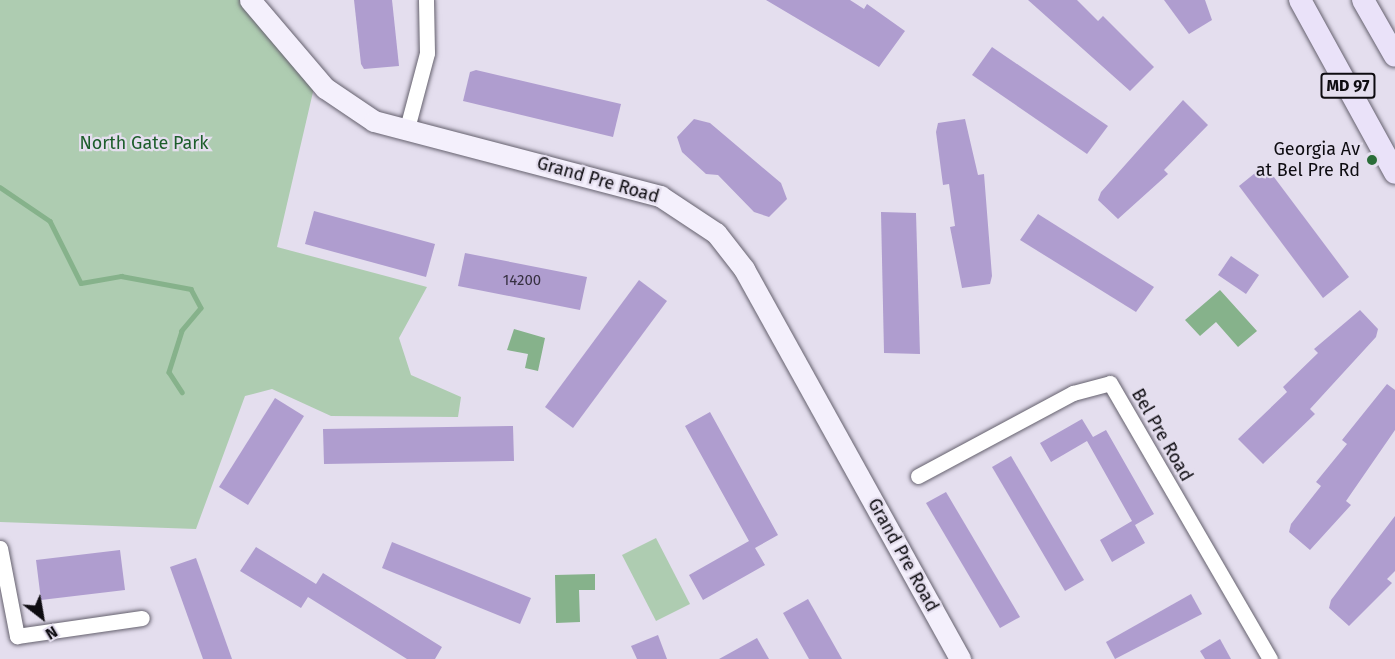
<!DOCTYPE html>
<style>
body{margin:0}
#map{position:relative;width:1395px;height:659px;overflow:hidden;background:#e4deee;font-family:"Fira Sans",sans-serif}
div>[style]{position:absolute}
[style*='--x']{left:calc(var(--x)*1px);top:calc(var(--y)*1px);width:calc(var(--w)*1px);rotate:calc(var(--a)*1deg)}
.green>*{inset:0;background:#aeccb1}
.water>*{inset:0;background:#86b28b}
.stream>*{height:4.5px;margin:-2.25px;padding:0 2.25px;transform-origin:2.25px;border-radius:2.25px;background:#86b28b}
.building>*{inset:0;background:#af9dcf}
.roads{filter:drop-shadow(0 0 2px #65616e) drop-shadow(0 0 2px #65616e)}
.street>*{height:15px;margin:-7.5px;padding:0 7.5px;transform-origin:7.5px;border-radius:7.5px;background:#fff}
.secondary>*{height:21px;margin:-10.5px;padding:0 10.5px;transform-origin:10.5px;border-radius:10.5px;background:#f4f0fc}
.primary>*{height:22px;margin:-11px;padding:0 11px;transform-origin:11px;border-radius:11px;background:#eae2f9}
.dots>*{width:16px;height:16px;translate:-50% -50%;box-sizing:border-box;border:3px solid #e4deee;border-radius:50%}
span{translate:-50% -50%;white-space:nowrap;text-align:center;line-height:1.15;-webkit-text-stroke:4.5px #e4deee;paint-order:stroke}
.number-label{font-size:15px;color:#363040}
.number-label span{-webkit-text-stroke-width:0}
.shield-label span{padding:2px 4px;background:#e4deee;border:2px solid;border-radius:4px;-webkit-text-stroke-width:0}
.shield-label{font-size:16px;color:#0e0c11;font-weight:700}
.park-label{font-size:18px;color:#1d5e2c}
.poi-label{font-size:18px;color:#0e0c11}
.right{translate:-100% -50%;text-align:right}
.street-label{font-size:18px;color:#0e0c11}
.north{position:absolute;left:12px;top:587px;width:60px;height:60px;-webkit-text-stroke:4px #e4deee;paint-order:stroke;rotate:149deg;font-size:16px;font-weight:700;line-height:24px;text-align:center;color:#0e0c11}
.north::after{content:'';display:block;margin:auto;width:21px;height:27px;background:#0e0c11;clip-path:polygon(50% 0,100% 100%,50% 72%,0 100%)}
</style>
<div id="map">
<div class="green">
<i style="clip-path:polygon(0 0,250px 0,316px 79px,277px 247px,427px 287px,399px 338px,411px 375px,461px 397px,458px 417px,331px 416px,272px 389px,245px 396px,196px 529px,0 522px)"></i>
<i style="clip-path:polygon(656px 538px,690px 604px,656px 621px,622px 555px)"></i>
</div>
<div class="water">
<i style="clip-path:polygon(1220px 290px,1257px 331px,1238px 347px,1216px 322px,1200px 336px,1185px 320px)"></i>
<i style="clip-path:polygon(514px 329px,545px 338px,538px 371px,525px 368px,528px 354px,507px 350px)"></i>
<i style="clip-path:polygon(595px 574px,595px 590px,579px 590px,580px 622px,556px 623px,555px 575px)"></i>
</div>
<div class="stream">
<i style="--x:0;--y:187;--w:60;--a:34.2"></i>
<i style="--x:50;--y:221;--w:69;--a:63.4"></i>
<i style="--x:81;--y:283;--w:41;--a:-9.9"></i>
<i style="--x:121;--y:276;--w:71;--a:10.5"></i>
<i style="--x:191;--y:289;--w:21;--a:62"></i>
<i style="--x:201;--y:308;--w:30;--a:130"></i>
<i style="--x:182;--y:331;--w:43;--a:107.6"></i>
<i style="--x:169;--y:372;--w:24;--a:57"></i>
</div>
<div class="building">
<i style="clip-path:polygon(354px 0,392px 0,399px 66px,364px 69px,361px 64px)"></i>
<i style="clip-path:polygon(766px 0,850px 0,864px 9px,867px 4px,905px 31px,879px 67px)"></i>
<i style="clip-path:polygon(1028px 0,1077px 0,1098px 21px,1103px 16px,1154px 67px,1130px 91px)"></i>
<i style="clip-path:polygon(1164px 0,1205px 0,1212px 20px,1189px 34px)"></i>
<i style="clip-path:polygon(992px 47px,1108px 126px,1087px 154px,972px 75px)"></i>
<i style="clip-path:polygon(476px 70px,621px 104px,613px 137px,463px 101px,470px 72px)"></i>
<i style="clip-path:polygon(1183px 100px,1208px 125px,1164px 170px,1168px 174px,1118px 219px,1098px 200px,1101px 192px)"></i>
<i style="clip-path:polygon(694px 119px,710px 123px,781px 183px,787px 199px,769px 217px,754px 212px,718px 175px,706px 174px,682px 152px,677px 137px)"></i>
<i style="clip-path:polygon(965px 119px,978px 175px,984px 174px,992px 276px,990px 284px,962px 288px,950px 227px,955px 226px,949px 184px,943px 185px,936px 132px,938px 123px)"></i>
<i style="clip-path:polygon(1265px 165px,1349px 277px,1323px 298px,1239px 186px)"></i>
<i style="clip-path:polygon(314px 211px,435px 244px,426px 277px,305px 244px)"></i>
<i style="clip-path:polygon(881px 212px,916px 213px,920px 354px,884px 353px)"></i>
<i style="clip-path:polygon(1038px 214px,1154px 287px,1136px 312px,1020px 240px)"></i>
<i style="clip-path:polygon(465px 253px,587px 277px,580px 310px,458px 286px)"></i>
<i style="clip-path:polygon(1231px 256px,1259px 275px,1246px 294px,1218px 275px)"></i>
<i style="clip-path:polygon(639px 280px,667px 301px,573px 428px,545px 407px)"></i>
<i style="clip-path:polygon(1360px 310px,1378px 329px,1376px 337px,1310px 409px,1315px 414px,1263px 464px,1238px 439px,1287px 392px,1283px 387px,1318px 353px,1314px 349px)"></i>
<i style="clip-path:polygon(1387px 384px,1395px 390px,1395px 430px,1346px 501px,1351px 505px,1310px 550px,1289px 532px,1291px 524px,1321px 486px,1316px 482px,1347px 444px,1342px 440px)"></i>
<i style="clip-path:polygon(275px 398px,304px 416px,248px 505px,219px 487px)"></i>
<i style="clip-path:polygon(710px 412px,778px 535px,755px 548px,765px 565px,703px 600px,689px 575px,749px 541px,685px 426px)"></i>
<i style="clip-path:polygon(1082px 419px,1093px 437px,1106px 430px,1154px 514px,1135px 525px,1145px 543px,1112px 562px,1100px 540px,1132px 521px,1087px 441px,1051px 462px,1040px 443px)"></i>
<i style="clip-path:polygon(513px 426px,514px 461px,324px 464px,323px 429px)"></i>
<i style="clip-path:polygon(1011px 456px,1084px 580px,1065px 591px,992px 467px)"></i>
<i style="clip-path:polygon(946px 492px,1020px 617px,1000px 628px,926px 503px)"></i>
<i style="clip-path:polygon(1395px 516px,1395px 571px,1387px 579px,1392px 583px,1349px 626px,1329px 608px,1331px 600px)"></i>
<i style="clip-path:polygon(392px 542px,531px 598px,520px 624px,382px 568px)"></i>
<i style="clip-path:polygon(256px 547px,316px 584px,323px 573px,442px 647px,435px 659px,407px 659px,308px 597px,301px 608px,240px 571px)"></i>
<i style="clip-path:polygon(120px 550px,125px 590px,41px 600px,36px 560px)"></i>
<i style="clip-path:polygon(196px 558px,232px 659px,203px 659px,170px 567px)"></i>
<i style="clip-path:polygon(1191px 594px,1202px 614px,1115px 659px,1106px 642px)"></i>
<i style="clip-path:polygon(808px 599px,842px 659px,809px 659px,783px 613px)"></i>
<i style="clip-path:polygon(658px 635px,667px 659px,637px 659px,631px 646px)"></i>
<i style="clip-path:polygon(757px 638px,769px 659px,719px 659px)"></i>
<i style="clip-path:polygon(1220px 639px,1231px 659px,1205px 659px,1200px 651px)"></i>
</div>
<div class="roads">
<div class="street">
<i style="--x:406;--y:132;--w:82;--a:-75.1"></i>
<i style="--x:427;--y:53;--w:53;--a:-91.1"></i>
<i style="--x:918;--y:476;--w:176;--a:-28.2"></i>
<i style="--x:1073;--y:393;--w:38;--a:-15"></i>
<i style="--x:1110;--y:383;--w:319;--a:59.9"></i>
<i style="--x:0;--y:548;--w:90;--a:79.1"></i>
<i style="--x:17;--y:636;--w:126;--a:-8.2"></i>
</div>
<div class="secondary">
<i style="--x:250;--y:0;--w:116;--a:49.6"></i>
<i style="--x:325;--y:88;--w:59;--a:34"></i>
<i style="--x:374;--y:121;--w:296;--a:14.7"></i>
<i style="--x:660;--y:196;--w:67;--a:33.5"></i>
<i style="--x:716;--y:233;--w:46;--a:52.1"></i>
<i style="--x:744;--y:269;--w:446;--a:61"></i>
</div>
<div class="primary">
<i style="--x:1300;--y:0;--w:197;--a:61.2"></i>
<i style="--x:1363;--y:0;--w:64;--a:60.3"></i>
</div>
</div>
<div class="dots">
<i style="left:1372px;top:160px;background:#2a6d38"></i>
</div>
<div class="number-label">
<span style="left:522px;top:281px">14200</span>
</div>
<div class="shield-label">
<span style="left:1348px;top:86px">MD 97</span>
</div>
<div class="park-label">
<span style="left:144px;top:143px">North Gate Park</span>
</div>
<div class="poi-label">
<span class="right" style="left:1360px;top:160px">Georgia Av<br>at Bel Pre Rd</span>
</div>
<div class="street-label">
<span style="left:598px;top:180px;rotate:16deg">Grand Pre Road</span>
<span style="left:1162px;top:435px;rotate:60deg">Bel Pre Road</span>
<span style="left:903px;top:555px;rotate:61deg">Grand Pre Road</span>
</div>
<div class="north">N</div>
</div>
